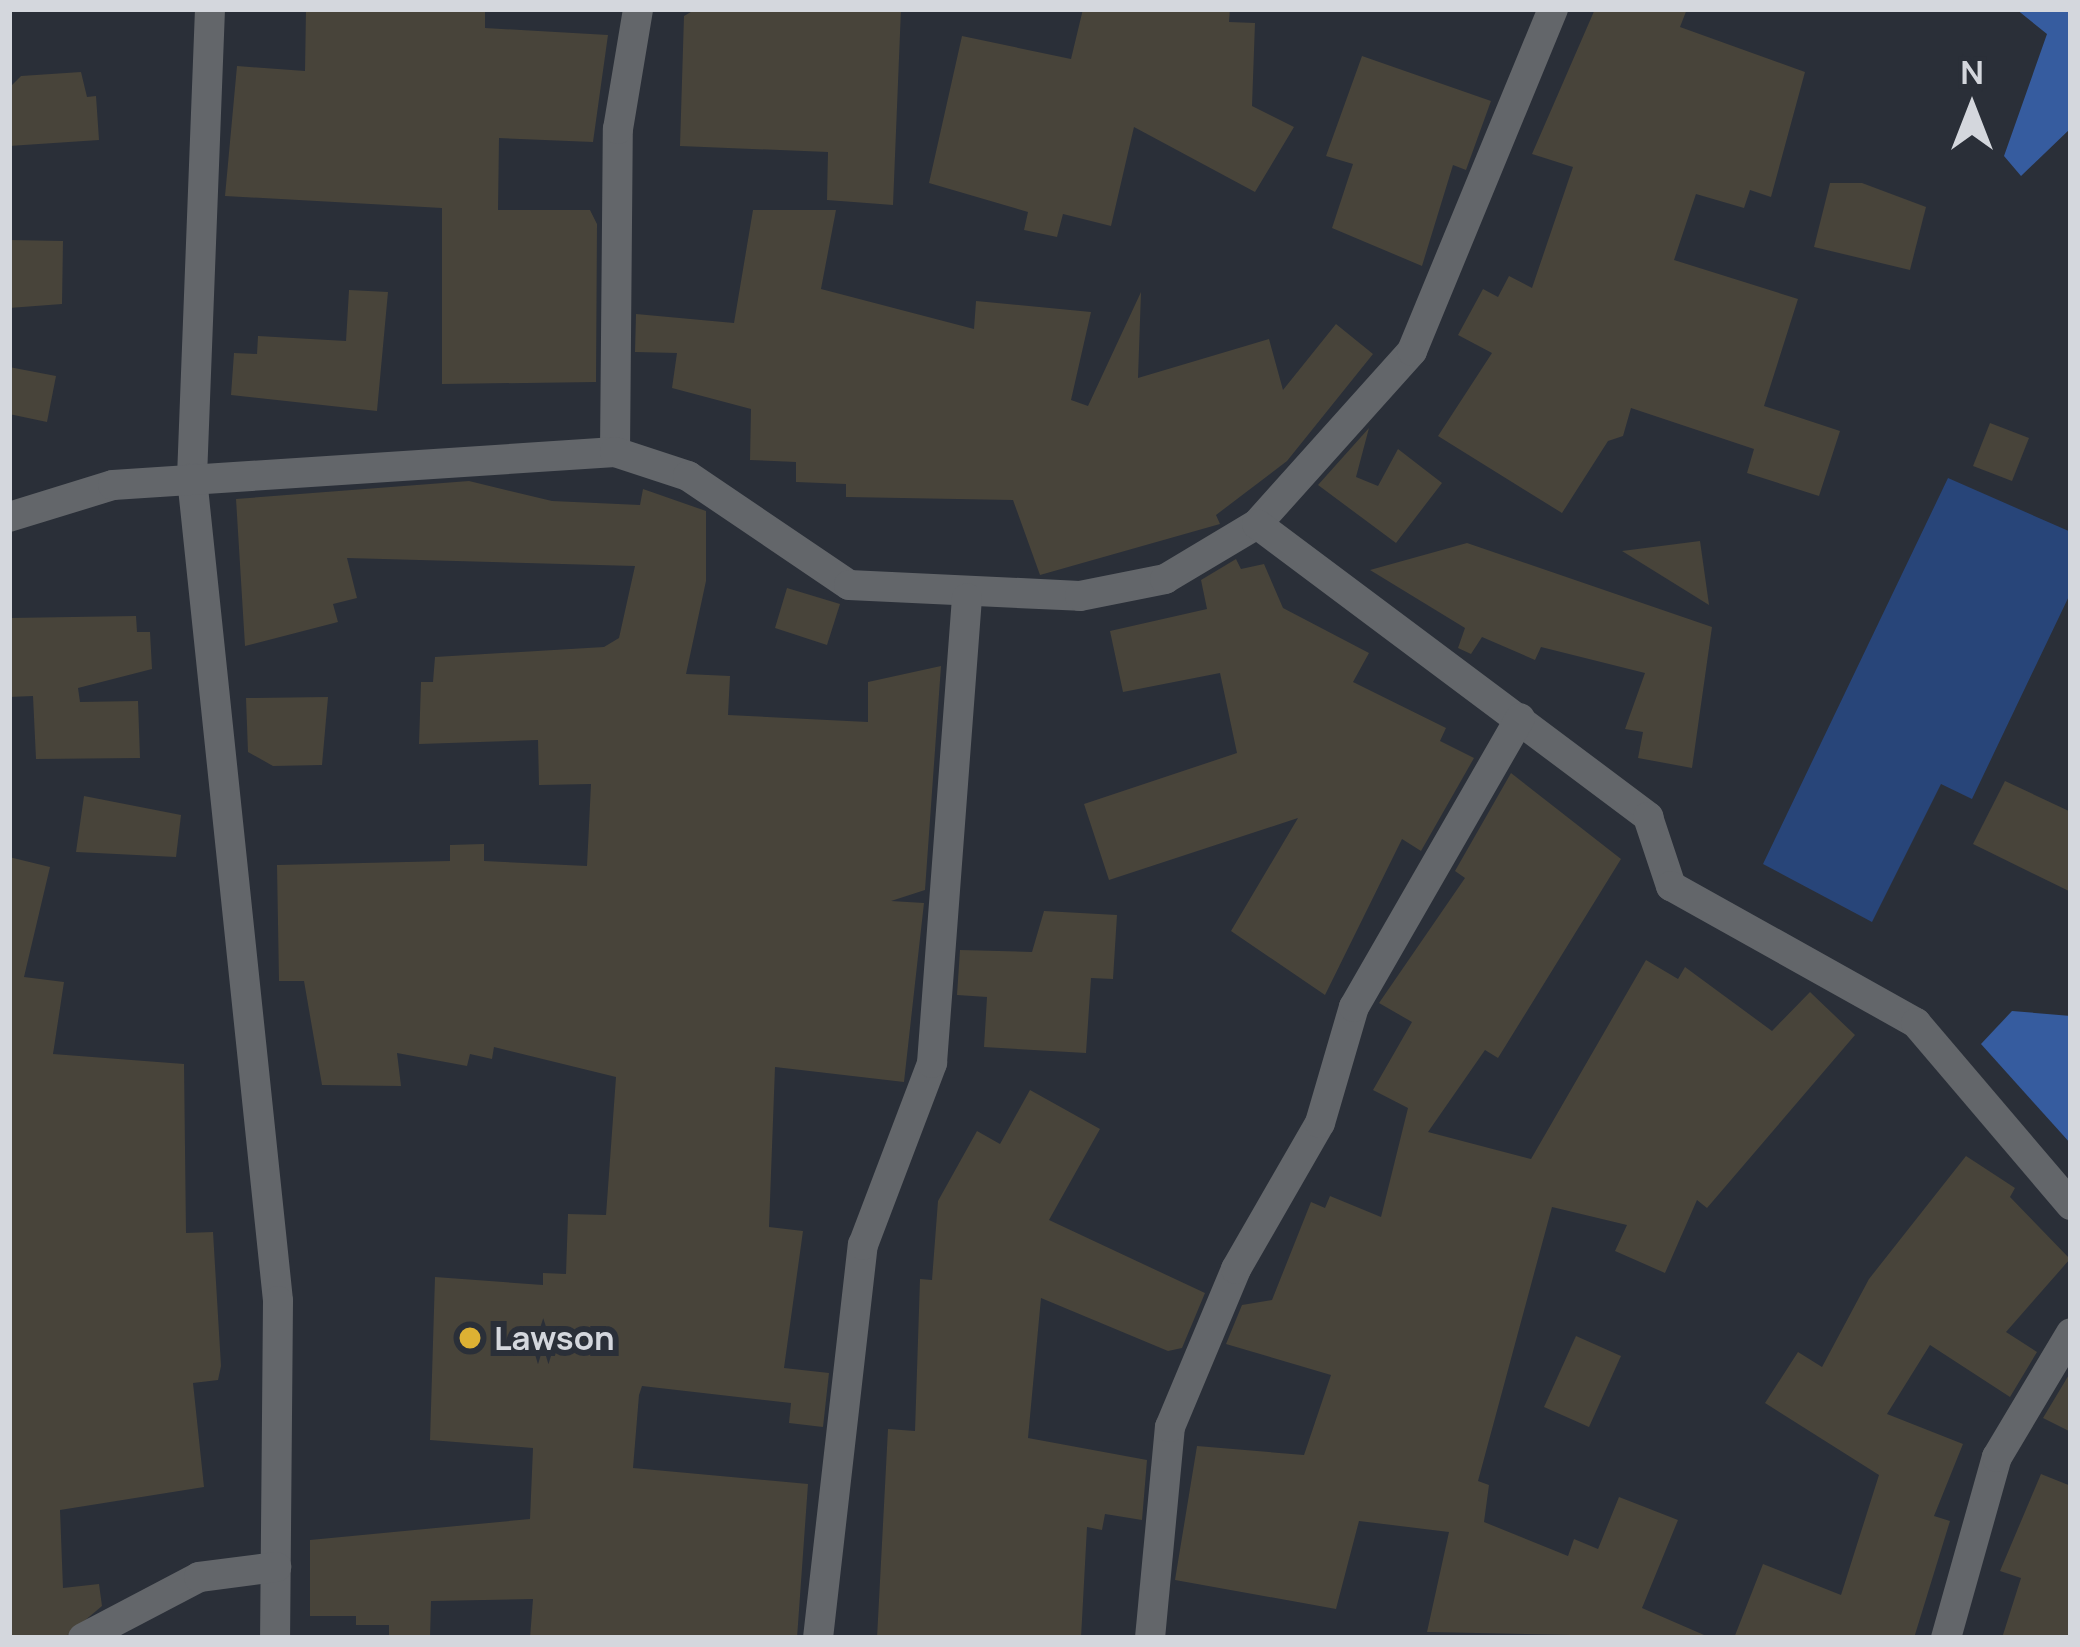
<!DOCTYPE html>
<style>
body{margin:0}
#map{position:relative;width:2080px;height:1647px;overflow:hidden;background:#2a2f38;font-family:Manrope,sans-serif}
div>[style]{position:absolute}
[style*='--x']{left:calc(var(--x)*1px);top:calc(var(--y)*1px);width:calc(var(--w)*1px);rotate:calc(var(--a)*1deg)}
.green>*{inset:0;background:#284579}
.forest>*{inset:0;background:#365c9f}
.building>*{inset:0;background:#48443a}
.minor>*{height:30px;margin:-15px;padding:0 15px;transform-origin:15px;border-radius:15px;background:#63666a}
.dots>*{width:33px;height:33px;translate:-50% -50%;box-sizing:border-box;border:6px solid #2a2f38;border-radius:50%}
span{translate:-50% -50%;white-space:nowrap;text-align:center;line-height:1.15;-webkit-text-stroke:12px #2a2f38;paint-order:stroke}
.poi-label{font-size:33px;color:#d4d7dd;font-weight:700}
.left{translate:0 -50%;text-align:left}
.frame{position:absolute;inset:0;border:12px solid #d4d7dd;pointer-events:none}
.north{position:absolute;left:1912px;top:48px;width:120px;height:120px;-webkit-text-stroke:9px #2a2f38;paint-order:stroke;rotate:0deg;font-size:33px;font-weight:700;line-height:48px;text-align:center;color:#d4d7dd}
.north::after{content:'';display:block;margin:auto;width:42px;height:54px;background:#d4d7dd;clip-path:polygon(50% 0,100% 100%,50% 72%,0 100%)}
</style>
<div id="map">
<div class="green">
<i style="clip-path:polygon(1948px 478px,2071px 532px,2071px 592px,1972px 799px,1941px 784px,1872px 922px,1763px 864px)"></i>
</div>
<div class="forest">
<i style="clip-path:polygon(2016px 9px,2071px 9px,2071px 128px,2021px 176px,2004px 156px,2047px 34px)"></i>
<i style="clip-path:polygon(2012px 1011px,2071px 1016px,2071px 1144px,1981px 1044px)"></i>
</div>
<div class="building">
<i style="clip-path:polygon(306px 9px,485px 9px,485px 28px,608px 35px,593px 142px,499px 138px,498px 210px,590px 210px,597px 224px,596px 382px,442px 384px,442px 208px,225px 196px,237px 66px,305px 71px)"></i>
<i style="clip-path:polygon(696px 9px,901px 9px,893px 205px,827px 200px,828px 152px,680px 146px,684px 16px)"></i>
<i style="clip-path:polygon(1083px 9px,1230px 9px,1229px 22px,1255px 23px,1252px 106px,1294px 127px,1255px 192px,1134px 127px,1111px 226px,1063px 214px,1057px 237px,1024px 230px,1028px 212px,929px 183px,962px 36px,1071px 59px)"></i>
<i style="clip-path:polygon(1595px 9px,1687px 9px,1680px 27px,1805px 72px,1771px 197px,1750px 190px,1744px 208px,1696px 194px,1674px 260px,1798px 299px,1764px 406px,1840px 431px,1819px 496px,1747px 473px,1754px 449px,1631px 408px,1623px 436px,1608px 441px,1562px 513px,1438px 436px,1492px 353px,1458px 335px,1483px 289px,1498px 297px,1509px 276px,1532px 288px,1573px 167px,1532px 154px)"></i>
<i style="clip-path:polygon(1362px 56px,1491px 101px,1466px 170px,1453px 165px,1422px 266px,1332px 228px,1353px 164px,1326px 156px)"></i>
<i style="clip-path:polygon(81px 72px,87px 97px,96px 96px,99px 140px,9px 146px,9px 88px,21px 76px)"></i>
<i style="clip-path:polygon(1830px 183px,1862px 183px,1926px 207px,1910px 270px,1814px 247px)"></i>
<i style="clip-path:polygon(753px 210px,836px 210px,821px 289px,974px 329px,976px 301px,1091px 312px,1071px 400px,1088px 406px,1141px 292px,1138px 378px,1269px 339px,1283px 390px,1336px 324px,1373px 354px,1287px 461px,1216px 515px,1220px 524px,1040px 575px,1013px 500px,846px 497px,846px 484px,796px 482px,796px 462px,750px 460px,751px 409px,672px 388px,677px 353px,635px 352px,636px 314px,734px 323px)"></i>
<i style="clip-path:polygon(9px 240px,63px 241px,62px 304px,9px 308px)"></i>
<i style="clip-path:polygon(349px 290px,388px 292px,377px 411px,231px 395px,234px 353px,257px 354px,258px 336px,346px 341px)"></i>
<i style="clip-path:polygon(9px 367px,56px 376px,47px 422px,9px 414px)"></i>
<i style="clip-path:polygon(1990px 423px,2029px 438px,2012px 481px,1973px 466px)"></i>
<i style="clip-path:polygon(1369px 428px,1356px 477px,1378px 486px,1398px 449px,1442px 483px,1396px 543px,1318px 485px)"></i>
<i style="clip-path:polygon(469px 481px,552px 501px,640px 505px,643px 489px,706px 511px,706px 581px,686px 674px,730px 676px,728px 715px,868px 722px,868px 682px,941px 666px,925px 890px,891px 901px,924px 903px,904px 1082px,775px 1067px,769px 1227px,803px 1231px,784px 1368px,829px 1373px,823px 1427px,789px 1423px,791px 1403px,642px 1386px,639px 1395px,633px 1468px,808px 1484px,797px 1638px,530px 1638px,533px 1599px,431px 1601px,430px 1638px,389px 1638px,389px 1625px,356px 1625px,356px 1616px,310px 1616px,310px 1540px,530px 1519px,533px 1448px,430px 1440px,435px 1277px,543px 1285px,543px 1273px,566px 1274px,568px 1214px,606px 1215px,616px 1077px,494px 1047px,492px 1059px,470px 1054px,467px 1066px,397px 1053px,401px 1086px,322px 1085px,304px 981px,279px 981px,277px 865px,450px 861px,450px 845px,484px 844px,484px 861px,587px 866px,591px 784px,539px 785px,538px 740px,419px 744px,421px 682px,433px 682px,435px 657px,604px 647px,619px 638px,635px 566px,347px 558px,357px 598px,333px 604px,338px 622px,245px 646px,236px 499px)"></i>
<i style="clip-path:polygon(1700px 541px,1709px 605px,1622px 551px)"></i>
<i style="clip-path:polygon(1467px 543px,1712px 627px,1692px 768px,1638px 758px,1643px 732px,1625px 729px,1645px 673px,1541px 647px,1535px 660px,1482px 637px,1471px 654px,1458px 648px,1465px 628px,1370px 570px)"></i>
<i style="clip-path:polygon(1236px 559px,1241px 569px,1264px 564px,1283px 608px,1369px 653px,1353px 682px,1446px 728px,1440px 741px,1474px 758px,1421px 851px,1402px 839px,1325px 995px,1231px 931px,1298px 818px,1109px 880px,1084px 804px,1237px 753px,1220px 673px,1123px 692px,1110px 631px,1207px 609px,1201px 580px)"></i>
<i style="clip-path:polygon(787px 588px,840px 604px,827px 645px,775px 628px)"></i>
<i style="clip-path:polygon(136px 616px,137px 632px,150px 632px,152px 669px,78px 688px,80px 702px,138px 701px,140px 758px,36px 759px,33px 696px,9px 697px,9px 618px)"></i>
<i style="clip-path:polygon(328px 697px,322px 765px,273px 766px,248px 752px,246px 698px)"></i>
<i style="clip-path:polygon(1511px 773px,1621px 859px,1498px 1058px,1485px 1050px,1428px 1132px,1531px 1159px,1646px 960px,1678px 979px,1685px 967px,1772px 1031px,1810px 992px,1855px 1035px,1707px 1208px,1697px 1200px,1665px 1273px,1615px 1251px,1627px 1225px,1552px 1207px,1478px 1481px,1489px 1485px,1484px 1522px,1568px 1556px,1574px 1539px,1598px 1549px,1619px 1497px,1678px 1520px,1642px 1608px,1711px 1638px,1427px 1632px,1449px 1532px,1359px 1521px,1336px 1609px,1175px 1580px,1197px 1446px,1304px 1455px,1331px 1375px,1226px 1344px,1242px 1305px,1272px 1300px,1311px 1202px,1325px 1208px,1330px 1196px,1381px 1217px,1408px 1108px,1373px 1090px,1412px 1022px,1379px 1003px,1465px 878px,1455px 871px)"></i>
<i style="clip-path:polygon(2005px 781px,2071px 812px,2071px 892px,1973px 844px)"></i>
<i style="clip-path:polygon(84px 796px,181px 815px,176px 857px,76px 852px)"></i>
<i style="clip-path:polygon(9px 857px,50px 867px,24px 977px,64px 982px,53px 1054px,184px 1064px,186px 1233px,213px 1232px,221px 1366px,218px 1380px,193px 1383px,204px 1487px,60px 1510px,63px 1588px,99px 1584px,102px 1606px,64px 1638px,9px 1638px)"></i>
<i style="clip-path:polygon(1044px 911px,1117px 915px,1113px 979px,1091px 978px,1086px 1053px,984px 1047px,987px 997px,957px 995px,960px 950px,1032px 952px)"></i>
<i style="clip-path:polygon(1030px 1090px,1100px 1129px,1049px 1220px,1205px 1293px,1182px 1348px,1168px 1351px,1041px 1298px,1028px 1438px,1147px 1460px,1142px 1520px,1105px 1514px,1102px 1530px,1087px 1527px,1081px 1638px,877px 1638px,888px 1429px,915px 1431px,920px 1279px,932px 1280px,938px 1201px,977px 1131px,1000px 1144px)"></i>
<i style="clip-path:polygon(1966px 1156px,2015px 1188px,2010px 1197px,2070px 1259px,2006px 1332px,2037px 1352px,2010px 1397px,1930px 1345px,1887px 1414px,1963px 1444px,1934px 1516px,1950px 1521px,1914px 1638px,1734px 1638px,1763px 1564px,1841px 1595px,1879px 1475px,1765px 1403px,1798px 1352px,1822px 1367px,1869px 1279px)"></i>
<i style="clip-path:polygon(1576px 1336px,1621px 1356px,1589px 1427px,1544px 1407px)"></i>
<i style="clip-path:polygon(2070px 1373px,2071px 1374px,2071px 1432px,2043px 1418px)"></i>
<i style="clip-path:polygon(2041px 1474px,2071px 1486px,2071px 1638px,2002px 1638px,2021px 1578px,2000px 1571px)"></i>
</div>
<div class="minor">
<i style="--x:210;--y:9;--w:469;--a:92.2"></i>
<i style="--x:192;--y:478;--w:827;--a:84.03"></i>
<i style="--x:278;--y:1301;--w:337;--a:90.5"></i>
<i style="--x:615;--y:452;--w:323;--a:-89.5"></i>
<i style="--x:618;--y:129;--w:122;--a:-80.5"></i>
<i style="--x:9;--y:517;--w:109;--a:-17.1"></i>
<i style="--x:113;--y:485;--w:503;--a:-3.76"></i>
<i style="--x:615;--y:452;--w:77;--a:18.2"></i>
<i style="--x:688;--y:476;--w:194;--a:34.1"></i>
<i style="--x:849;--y:585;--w:231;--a:2.7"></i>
<i style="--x:1080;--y:596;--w:87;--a:-11.3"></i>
<i style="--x:1165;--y:579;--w:107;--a:-30.9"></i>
<i style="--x:1257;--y:524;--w:232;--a:-48.1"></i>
<i style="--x:1412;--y:351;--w:370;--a:-67.6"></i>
<i style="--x:1257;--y:524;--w:489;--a:36.8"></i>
<i style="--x:1648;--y:817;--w:73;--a:71.6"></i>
<i style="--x:1671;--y:886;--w:281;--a:29.2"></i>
<i style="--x:1916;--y:1023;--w:239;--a:49.6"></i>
<i style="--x:83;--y:1638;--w:131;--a:-27.7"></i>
<i style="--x:199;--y:1577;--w:78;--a:-7.4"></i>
<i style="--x:818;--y:1638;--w:396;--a:-83.5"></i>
<i style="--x:863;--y:1245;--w:195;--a:-69.2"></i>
<i style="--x:932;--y:1063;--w:466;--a:-85.7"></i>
<i style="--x:1150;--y:1638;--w:212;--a:-84.6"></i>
<i style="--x:1170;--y:1427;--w:171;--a:-67.3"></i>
<i style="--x:1236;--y:1269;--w:168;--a:-60.1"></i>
<i style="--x:1320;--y:1123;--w:121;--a:-73.7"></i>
<i style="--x:1354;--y:1007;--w:333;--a:-60.1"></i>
<i style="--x:1946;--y:1638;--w:188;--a:-74.3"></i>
<i style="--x:1997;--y:1457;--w:144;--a:-59.2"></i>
</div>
<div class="dots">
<i style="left:470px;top:1338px;background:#ddb133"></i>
</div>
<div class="poi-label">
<span class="left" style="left:494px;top:1338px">Lawson</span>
</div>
<div class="frame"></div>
<div class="north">N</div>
</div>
